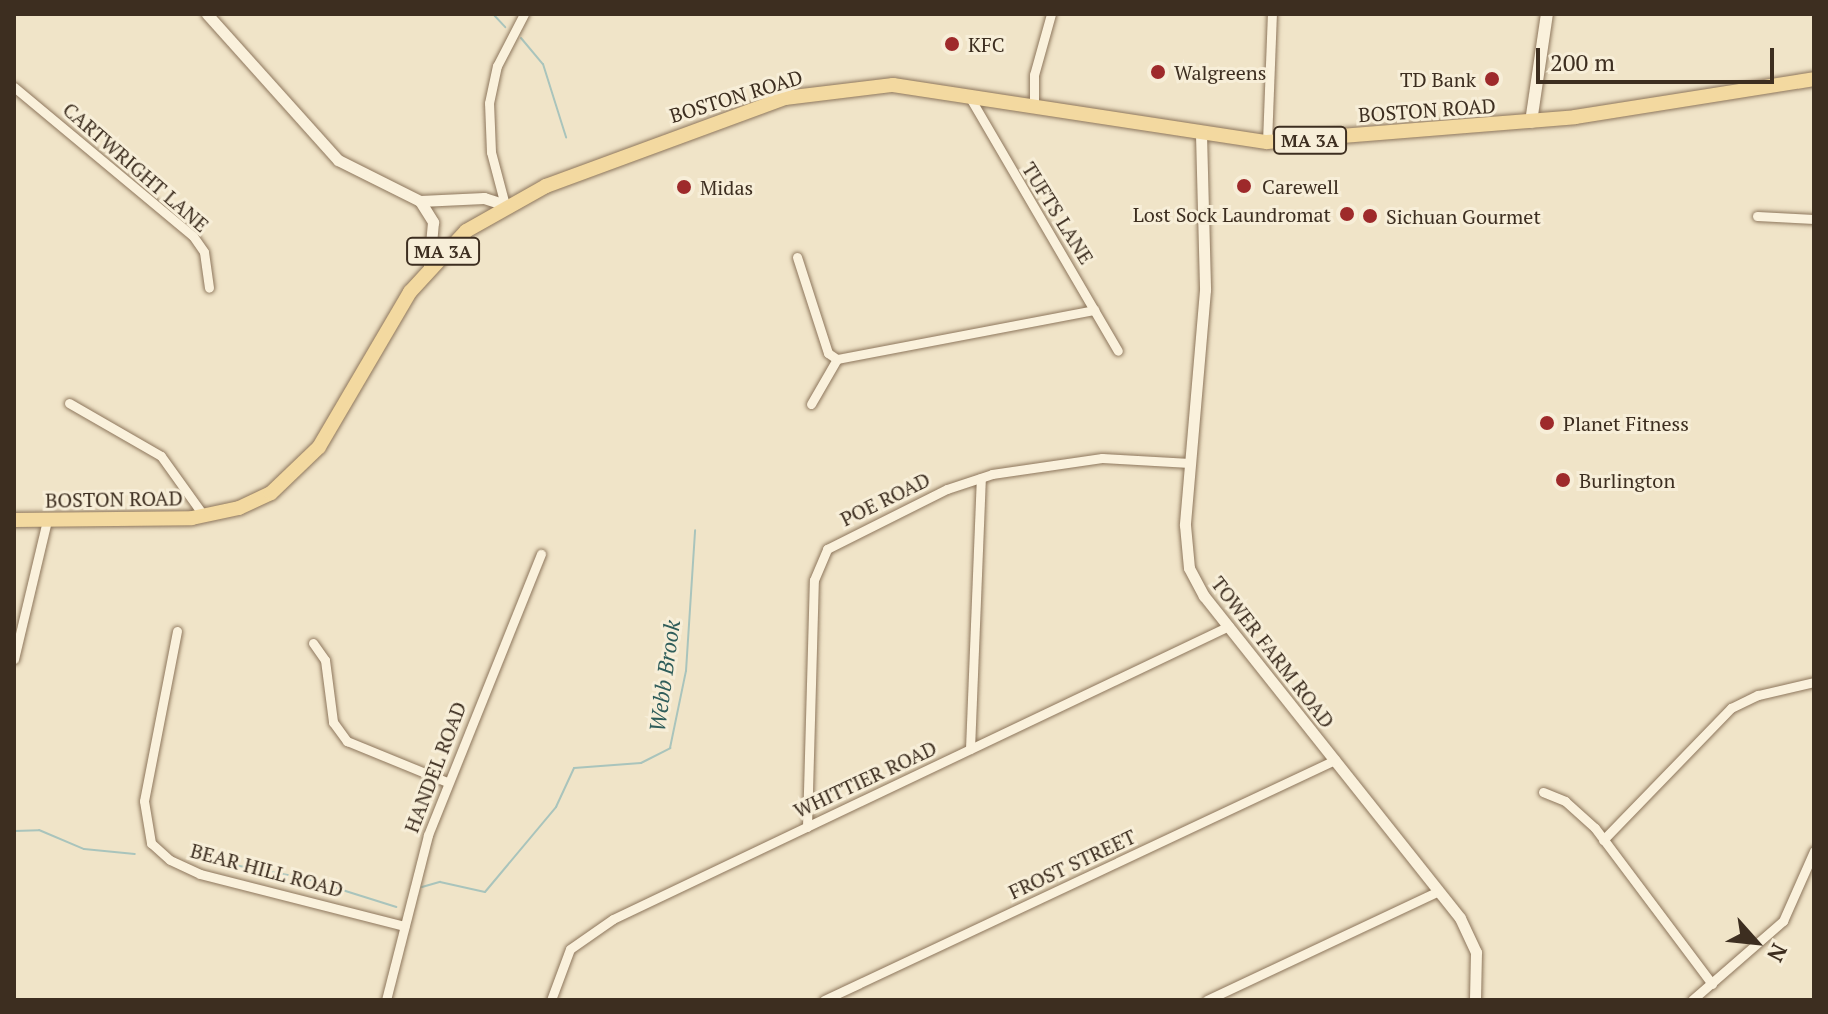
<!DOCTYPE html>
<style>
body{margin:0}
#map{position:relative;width:1828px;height:1014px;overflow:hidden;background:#f0e4c8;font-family:"PT Serif",serif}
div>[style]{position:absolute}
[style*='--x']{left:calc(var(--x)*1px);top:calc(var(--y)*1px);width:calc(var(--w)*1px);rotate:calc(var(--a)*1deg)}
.stream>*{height:2px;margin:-1px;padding:0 1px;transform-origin:1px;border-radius:1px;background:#a9c4bc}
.roads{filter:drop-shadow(0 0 2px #8d765c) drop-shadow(0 0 2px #8d765c)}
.minor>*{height:9px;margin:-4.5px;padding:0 4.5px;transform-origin:4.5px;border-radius:4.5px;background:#faf1dc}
.tertiary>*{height:11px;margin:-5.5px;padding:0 5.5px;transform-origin:5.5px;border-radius:5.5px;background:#faf1dc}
.secondary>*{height:12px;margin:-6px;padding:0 6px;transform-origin:6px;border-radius:6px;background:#faf1dc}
.primary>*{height:14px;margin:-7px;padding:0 7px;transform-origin:7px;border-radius:7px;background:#f3d9a0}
.dots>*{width:22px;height:22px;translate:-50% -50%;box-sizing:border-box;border:4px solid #f7eed8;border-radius:50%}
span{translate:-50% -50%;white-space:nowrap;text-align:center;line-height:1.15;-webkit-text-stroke:6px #f7eed8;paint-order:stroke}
.shield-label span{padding:2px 6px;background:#f7eed8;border:2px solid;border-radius:6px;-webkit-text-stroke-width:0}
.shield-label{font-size:18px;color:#3d2e20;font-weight:700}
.poi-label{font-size:20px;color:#3d2e20}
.left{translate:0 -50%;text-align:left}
.right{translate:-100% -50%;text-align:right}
.street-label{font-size:20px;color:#3d2e20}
.water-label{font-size:22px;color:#2f5d5a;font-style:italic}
.frame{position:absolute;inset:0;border:16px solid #3d2e20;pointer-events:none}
.north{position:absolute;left:1716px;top:902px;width:80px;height:80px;-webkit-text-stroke:6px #f7eed8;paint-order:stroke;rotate:117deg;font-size:22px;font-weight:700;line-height:32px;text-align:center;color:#3d2e20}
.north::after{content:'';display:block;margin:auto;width:28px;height:36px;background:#3d2e20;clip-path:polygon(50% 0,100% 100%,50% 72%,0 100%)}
.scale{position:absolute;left:1536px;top:48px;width:238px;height:36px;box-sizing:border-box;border:4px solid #3d2e20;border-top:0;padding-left:10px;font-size:24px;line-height:28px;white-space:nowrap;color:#3d2e20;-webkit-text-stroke:6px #f7eed8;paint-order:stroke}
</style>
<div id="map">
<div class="stream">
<i style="--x:493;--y:14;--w:18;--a:47"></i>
<i style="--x:521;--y:38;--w:34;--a:50"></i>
<i style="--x:543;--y:64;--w:77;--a:72.5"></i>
<i style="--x:14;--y:831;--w:25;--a:-2"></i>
<i style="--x:39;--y:830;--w:49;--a:22.9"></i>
<i style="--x:84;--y:849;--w:51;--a:5.6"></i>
<i style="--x:212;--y:861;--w:77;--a:10.4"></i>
<i style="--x:301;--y:877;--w:100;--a:17.5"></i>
<i style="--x:422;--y:887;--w:19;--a:-16"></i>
<i style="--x:440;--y:882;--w:46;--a:12.5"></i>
<i style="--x:485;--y:892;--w:111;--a:-50.1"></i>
<i style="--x:556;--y:807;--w:43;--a:-65.2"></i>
<i style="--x:574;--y:768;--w:67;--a:-4.3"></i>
<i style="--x:641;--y:763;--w:33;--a:-27"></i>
<i style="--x:670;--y:748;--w:79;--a:-78.3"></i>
<i style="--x:686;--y:671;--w:141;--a:-86.3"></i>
</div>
<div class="roads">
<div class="minor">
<i style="--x:14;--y:87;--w:233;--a:39.8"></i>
<i style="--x:193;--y:236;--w:19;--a:55"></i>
<i style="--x:204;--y:252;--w:36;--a:82"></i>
<i style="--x:969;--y:96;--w:295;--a:59.7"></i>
<i style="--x:1034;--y:105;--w:30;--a:-90"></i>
<i style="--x:1034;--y:75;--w:63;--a:-74.4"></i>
<i style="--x:1267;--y:142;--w:128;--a:-87.8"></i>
<i style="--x:505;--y:205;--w:55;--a:-104.8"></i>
<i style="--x:491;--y:152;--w:49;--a:-92.3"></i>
<i style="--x:489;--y:103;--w:38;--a:-78"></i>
<i style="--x:497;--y:66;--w:59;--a:-62.6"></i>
<i style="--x:1757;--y:216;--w:57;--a:3"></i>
<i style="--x:797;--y:257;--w:101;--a:72.1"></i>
<i style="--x:828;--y:353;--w:11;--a:34"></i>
<i style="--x:837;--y:359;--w:52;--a:120"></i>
<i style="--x:837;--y:359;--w:262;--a:-10.8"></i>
<i style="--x:69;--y:403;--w:106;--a:29.9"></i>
<i style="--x:161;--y:456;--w:74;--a:54.4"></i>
<i style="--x:177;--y:631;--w:173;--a:101"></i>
<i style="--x:144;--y:801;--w:43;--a:80.5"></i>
<i style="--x:151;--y:843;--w:25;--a:42"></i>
<i style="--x:170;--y:860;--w:33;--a:25"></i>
<i style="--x:200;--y:874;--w:211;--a:14.3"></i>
<i style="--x:313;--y:643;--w:21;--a:55"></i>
<i style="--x:325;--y:660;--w:63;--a:82.6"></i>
<i style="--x:333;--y:722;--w:24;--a:54"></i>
<i style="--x:347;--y:741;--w:108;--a:22.3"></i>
<i style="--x:14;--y:659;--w:143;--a:-76.6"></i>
<i style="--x:970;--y:749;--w:271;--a:-87.7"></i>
<i style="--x:1543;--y:792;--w:24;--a:22"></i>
<i style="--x:1565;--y:801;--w:40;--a:42"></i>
<i style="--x:1595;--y:828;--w:195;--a:53.1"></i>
<i style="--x:807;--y:827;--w:247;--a:-88.4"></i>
<i style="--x:814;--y:580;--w:34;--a:-67"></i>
<i style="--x:827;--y:549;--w:134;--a:-26.6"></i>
<i style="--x:947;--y:489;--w:47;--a:-18.4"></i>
<i style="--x:992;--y:474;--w:111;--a:-8.3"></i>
<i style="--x:1102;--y:458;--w:88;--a:3.3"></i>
<i style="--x:1603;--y:840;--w:184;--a:-45.9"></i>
<i style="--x:1731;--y:708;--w:30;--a:-26"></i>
<i style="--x:1758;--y:695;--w:57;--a:-13.1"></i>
<i style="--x:386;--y:1000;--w:170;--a:-75.7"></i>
<i style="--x:428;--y:835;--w:303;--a:-68.1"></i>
<i style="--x:551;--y:1000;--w:54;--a:-69.6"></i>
<i style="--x:570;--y:949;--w:52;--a:-34.9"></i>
<i style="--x:613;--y:919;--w:682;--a:-25.44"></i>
<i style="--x:824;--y:1000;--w:565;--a:-25.16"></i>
<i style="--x:1207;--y:1000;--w:256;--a:-25.2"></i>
<i style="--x:1692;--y:1000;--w:121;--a:-41"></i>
<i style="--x:1783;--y:921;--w:77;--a:-66.1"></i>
</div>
<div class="tertiary">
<i style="--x:207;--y:14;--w:196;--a:48.1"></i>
<i style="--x:338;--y:160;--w:92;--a:26.6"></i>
<i style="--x:420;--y:201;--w:64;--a:-2.7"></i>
<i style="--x:484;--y:198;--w:22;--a:18"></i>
<i style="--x:1201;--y:134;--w:156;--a:88.5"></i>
<i style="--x:1205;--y:290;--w:236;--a:94.9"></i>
<i style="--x:1185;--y:525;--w:43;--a:84.7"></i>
<i style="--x:1189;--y:568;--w:32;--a:62"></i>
<i style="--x:1204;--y:596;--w:411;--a:51.5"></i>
<i style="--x:1460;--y:918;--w:38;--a:65"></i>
<i style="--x:1476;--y:952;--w:48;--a:91.2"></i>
<i style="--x:420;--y:201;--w:25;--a:58"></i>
<i style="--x:433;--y:222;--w:44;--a:95.2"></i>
</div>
<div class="secondary">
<i style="--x:1531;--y:122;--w:109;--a:-81.6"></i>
</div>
<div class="primary">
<i style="--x:14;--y:520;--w:178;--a:-0.6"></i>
<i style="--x:192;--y:518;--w:48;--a:-12"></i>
<i style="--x:239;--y:508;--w:35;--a:-25"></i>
<i style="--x:271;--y:493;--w:66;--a:-43.8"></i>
<i style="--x:319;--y:447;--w:180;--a:-59.6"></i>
<i style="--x:410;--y:292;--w:83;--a:-47.4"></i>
<i style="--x:466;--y:231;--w:92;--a:-29.4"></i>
<i style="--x:546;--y:186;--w:255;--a:-20.2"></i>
<i style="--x:785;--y:98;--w:109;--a:-6.9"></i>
<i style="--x:893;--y:85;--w:378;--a:8.7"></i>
<i style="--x:1267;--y:142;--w:309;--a:-4.6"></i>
<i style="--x:1575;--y:117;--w:242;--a:-9"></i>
</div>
</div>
<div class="dots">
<i style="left:952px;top:44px;background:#9e2a2b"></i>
<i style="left:1158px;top:72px;background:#9e2a2b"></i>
<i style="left:1492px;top:79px;background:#9e2a2b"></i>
<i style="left:1244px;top:186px;background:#9e2a2b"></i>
<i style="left:684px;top:187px;background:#9e2a2b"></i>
<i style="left:1347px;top:214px;background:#9e2a2b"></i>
<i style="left:1370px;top:216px;background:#9e2a2b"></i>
<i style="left:1547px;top:423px;background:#9e2a2b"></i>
<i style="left:1563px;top:480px;background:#9e2a2b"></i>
</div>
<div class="shield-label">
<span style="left:1310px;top:140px">MA 3A</span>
<span style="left:443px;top:251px">MA 3A</span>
</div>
<div class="poi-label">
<span class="left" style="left:968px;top:44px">KFC</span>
<span class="left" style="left:1174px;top:72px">Walgreens</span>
<span class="right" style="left:1476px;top:79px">TD Bank</span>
<span class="left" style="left:1262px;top:186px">Carewell</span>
<span class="left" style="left:700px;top:187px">Midas</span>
<span class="right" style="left:1331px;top:214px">Lost Sock Laundromat</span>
<span class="left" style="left:1386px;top:216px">Sichuan Gourmet</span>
<span class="left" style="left:1563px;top:423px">Planet Fitness</span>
<span class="left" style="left:1579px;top:480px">Burlington</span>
</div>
<div class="street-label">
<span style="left:736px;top:96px;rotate:-17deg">BOSTON ROAD</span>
<span style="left:1427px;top:110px;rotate:-4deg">BOSTON ROAD</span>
<span style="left:136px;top:167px;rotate:41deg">CARTWRIGHT LANE</span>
<span style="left:1058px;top:213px;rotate:58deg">TUFTS LANE</span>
<span style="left:114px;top:499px;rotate:-1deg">BOSTON ROAD</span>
<span style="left:885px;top:499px;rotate:-26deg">POE ROAD</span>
<span style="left:1273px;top:652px;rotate:52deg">TOWER FARM ROAD</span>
<span style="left:435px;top:767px;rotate:-69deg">HANDEL ROAD</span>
<span style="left:865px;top:779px;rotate:-25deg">WHITTIER ROAD</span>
<span style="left:1072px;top:864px;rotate:-25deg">FROST STREET</span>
<span style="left:267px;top:870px;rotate:15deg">BEAR HILL ROAD</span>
</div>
<div class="water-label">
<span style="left:664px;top:676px;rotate:-82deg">Webb Brook</span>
</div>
<div class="frame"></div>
<div class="north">N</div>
<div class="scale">200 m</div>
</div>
